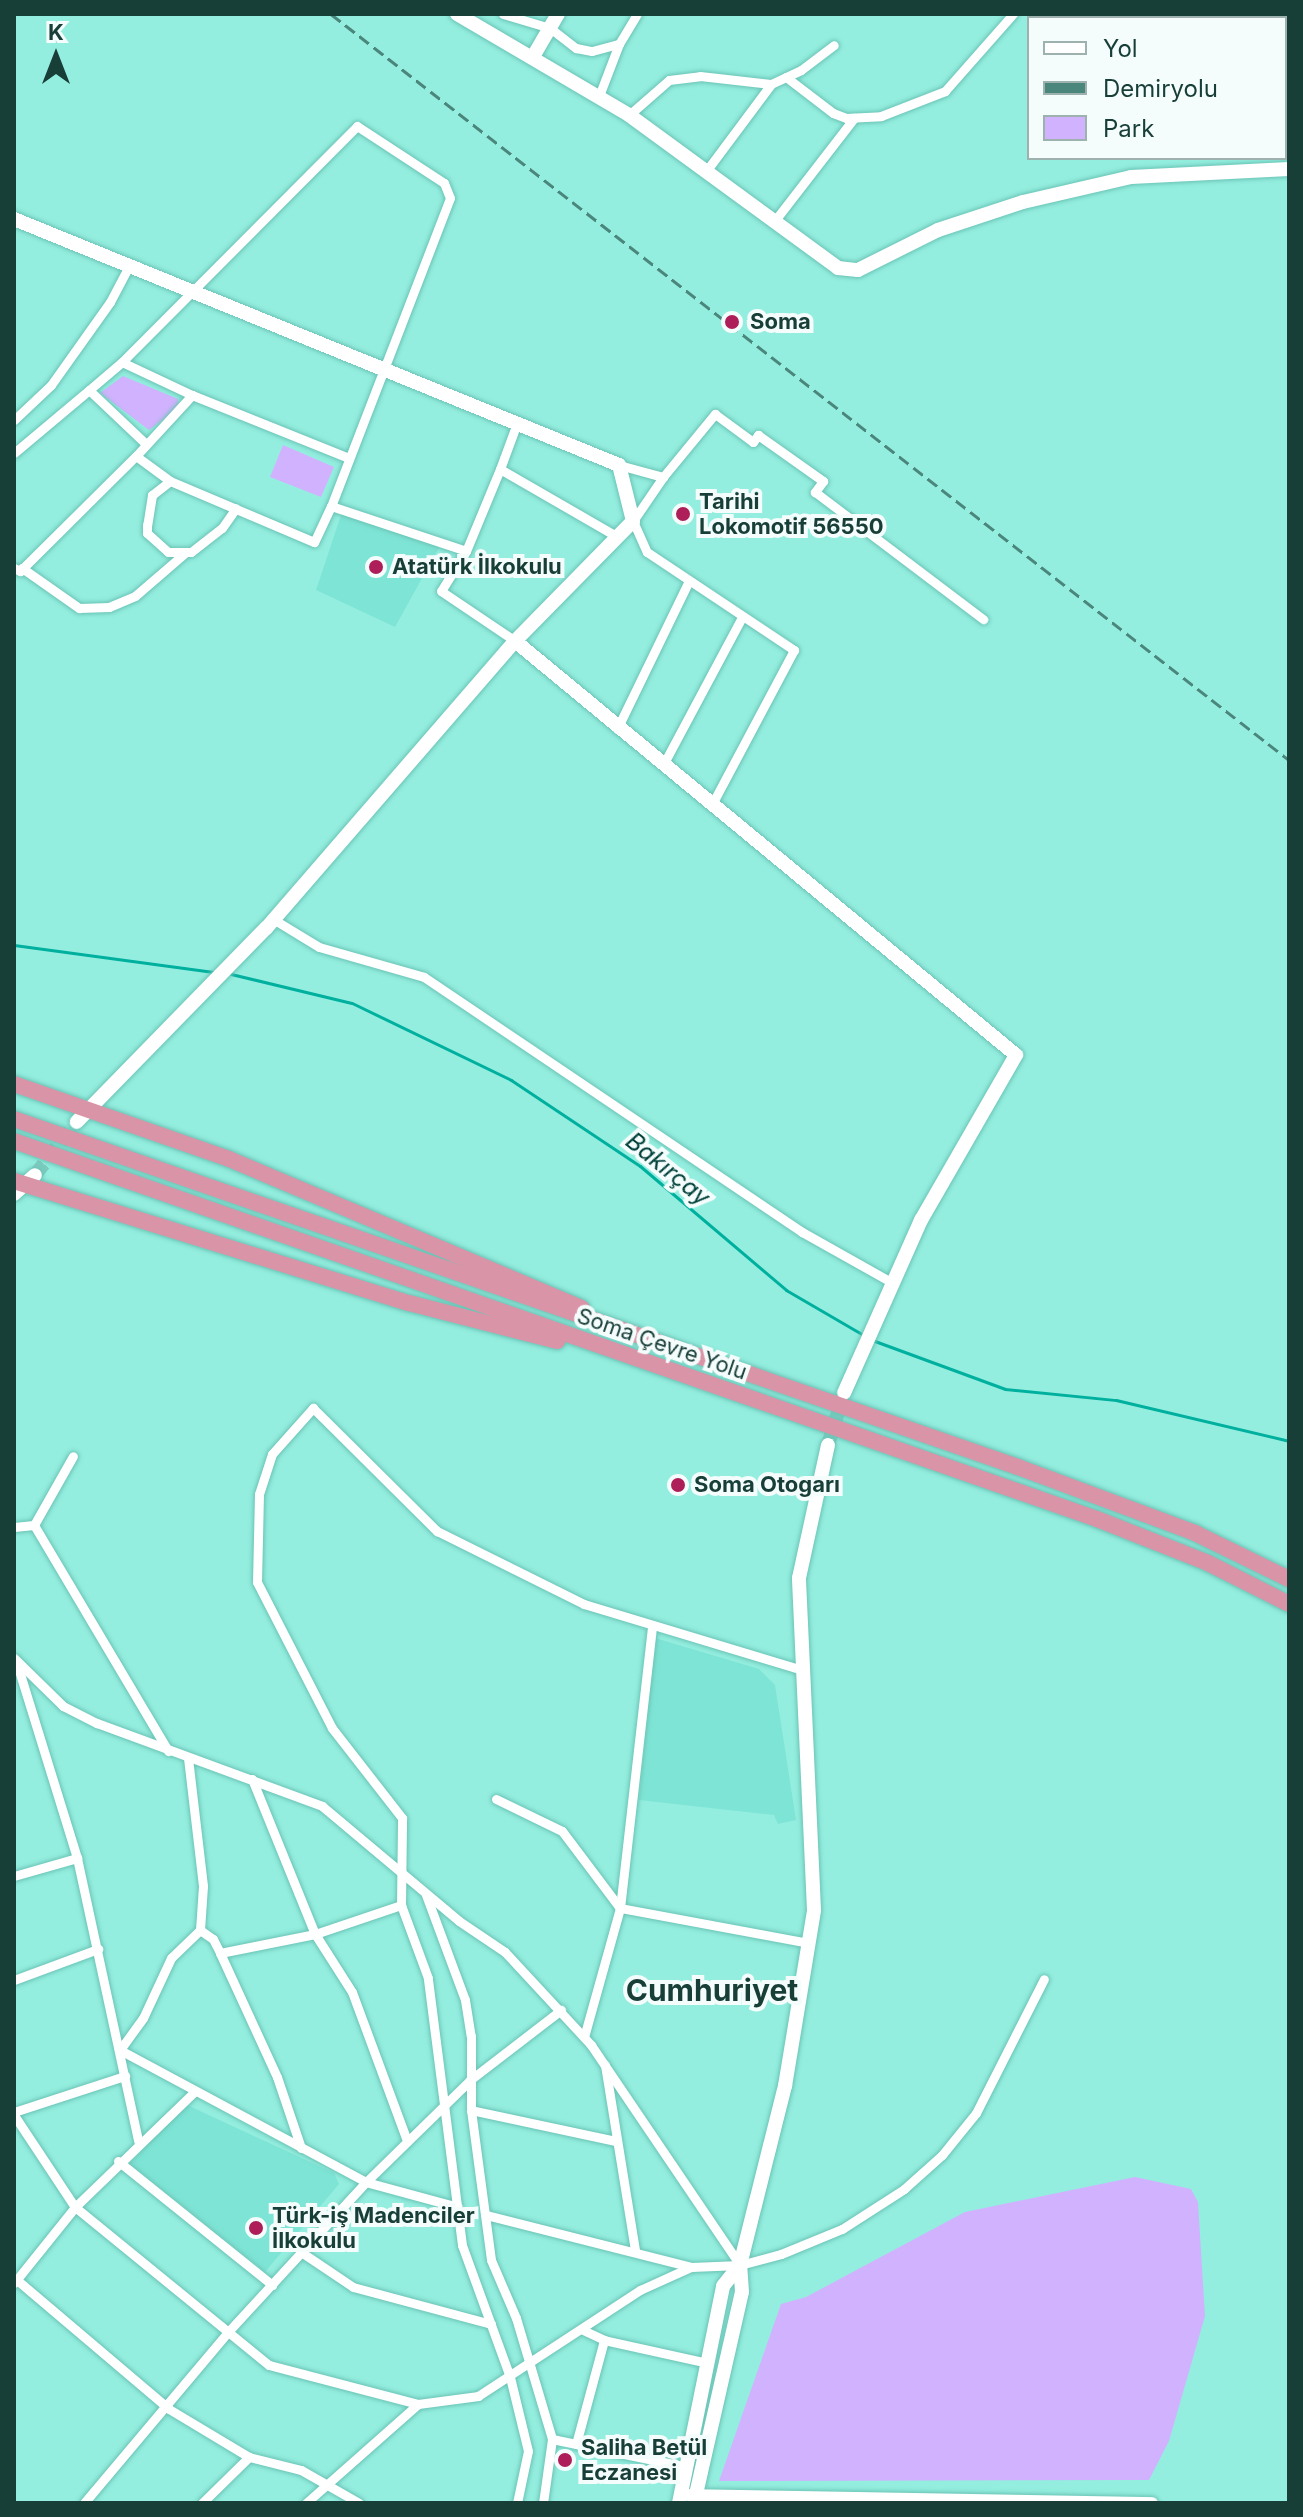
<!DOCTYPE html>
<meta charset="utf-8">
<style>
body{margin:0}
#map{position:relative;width:1303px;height:2517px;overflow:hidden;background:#94eedf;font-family:Inter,sans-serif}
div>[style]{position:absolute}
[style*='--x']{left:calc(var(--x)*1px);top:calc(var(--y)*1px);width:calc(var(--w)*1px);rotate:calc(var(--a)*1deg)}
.built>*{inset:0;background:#7ee4d5}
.green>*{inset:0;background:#d1b2fe}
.stream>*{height:3px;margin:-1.5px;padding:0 1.5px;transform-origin:1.5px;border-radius:1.5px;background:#00b09f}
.secondary-tunnel>*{height:14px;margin-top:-7px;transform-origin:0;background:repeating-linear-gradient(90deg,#7bcbbe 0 14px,transparent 0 21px)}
.roads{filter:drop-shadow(0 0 2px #6bc4b6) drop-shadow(0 0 2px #6bc4b6)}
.minor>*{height:9px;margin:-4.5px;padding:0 4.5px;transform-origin:4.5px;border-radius:4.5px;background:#fff}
.tertiary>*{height:12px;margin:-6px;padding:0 6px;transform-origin:6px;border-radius:6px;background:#fff}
.secondary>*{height:14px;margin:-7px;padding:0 7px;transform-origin:7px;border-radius:7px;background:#fff}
.trunk>*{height:16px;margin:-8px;padding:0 8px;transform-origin:8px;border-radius:8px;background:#da94a7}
.rail>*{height:3px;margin-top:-1.5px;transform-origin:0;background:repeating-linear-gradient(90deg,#4a867c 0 12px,transparent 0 18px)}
.dots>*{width:22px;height:22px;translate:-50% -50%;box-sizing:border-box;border:4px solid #f5fdfc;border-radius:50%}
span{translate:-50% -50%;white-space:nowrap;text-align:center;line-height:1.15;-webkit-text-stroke:8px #f5fdfc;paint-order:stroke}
.poi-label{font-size:22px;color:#183e38;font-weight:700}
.left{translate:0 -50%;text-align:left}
.street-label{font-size:22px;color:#183e38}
.water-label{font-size:24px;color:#00413a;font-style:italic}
.district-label{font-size:30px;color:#183e38;font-weight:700}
.frame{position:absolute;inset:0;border:16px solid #183e38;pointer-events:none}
.legend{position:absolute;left:1027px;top:16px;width:260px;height:144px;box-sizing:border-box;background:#f5fdfc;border:2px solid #9db1ae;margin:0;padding:10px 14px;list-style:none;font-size:24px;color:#183e38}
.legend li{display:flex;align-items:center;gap:16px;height:40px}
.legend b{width:40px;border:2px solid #9db1ae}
.north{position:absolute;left:16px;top:16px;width:80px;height:80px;-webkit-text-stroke:6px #f5fdfc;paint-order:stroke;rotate:0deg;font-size:22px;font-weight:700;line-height:32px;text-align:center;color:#183e38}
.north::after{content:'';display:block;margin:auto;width:28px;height:36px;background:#183e38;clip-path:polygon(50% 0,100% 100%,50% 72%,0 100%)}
</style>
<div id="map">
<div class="built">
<i style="clip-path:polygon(343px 509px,441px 544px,395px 627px,316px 590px)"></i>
<i style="clip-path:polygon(655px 1638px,759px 1669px,775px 1685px,796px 1820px,778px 1824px,774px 1815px,639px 1800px)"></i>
<i style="clip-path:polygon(185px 2104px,334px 2173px,339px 2184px,265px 2272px,130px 2164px)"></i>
</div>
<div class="green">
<i style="clip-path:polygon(123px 376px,178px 399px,179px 408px,149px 430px,100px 393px)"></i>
<i style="clip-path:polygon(283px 445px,334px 467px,321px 497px,270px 477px)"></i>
<i style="clip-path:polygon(1135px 2177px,1191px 2189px,1198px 2202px,1205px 2316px,1169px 2441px,1149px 2480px,719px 2481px,781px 2304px,806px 2297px,965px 2212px)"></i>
</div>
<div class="stream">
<i style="--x:14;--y:945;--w:203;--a:7.7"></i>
<i style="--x:231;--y:974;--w:124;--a:13.5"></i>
<i style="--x:352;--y:1003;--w:177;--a:25.8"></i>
<i style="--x:511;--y:1080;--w:155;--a:33.7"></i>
<i style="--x:640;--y:1166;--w:192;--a:40.3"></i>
<i style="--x:786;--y:1290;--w:91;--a:30.2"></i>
<i style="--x:872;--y:1340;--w:142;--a:20.2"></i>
<i style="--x:1005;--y:1389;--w:112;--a:5.7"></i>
<i style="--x:1116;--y:1400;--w:178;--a:13.3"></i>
</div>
<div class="secondary-tunnel">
<i style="--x:35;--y:1175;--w:68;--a:-51.6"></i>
<i style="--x:828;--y:1445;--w:51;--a:-73"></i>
</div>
<div class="roads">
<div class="minor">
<i style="--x:503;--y:14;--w:49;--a:16.6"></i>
<i style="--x:550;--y:28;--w:33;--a:38"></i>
<i style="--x:576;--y:48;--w:16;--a:11"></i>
<i style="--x:592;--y:51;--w:28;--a:-15"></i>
<i style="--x:619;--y:44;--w:35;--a:-59"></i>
<i style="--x:786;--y:77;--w:59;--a:37.5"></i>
<i style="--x:833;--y:113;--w:14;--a:21"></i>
<i style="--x:846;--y:118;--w:35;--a:-3"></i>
<i style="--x:881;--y:116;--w:69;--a:-21.3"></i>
<i style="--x:945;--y:91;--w:103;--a:-48.6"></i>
<i style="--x:599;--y:96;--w:56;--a:-69"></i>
<i style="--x:629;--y:115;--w:53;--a:-41.2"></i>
<i style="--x:669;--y:80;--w:31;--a:-7"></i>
<i style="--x:700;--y:76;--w:71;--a:6.4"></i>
<i style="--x:771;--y:84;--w:33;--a:-25"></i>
<i style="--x:801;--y:70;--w:41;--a:-37.1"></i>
<i style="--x:707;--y:170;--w:107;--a:-53.3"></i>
<i style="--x:776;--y:219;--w:128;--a:-52.3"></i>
<i style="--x:122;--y:362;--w:43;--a:139.7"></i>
<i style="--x:89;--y:390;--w:77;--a:43.4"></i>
<i style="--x:192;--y:395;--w:77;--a:-154.8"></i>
<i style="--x:122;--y:362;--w:333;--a:-45.1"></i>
<i style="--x:357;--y:126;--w:104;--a:33.2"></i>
<i style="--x:444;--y:183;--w:16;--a:68"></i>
<i style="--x:450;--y:198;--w:330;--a:111.1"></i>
<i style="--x:331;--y:506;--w:142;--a:18.4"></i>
<i style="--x:14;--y:420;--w:51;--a:-43.4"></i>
<i style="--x:51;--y:385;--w:102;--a:-54.6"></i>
<i style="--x:110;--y:302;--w:41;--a:-62.2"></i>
<i style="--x:517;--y:423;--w:49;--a:110.3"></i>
<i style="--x:500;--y:469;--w:134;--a:30"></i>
<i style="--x:14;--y:453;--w:98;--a:-40"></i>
<i style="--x:619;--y:465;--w:46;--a:15.3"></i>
<i style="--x:663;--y:477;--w:53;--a:124.3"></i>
<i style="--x:633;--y:521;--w:34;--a:66"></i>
<i style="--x:647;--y:552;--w:177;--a:33.7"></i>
<i style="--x:794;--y:650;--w:174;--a:118"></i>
<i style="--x:500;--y:469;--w:89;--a:112.5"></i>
<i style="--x:466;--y:551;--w:47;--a:122"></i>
<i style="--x:441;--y:591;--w:89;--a:34"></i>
<i style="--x:663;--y:477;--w:82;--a:-50.5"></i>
<i style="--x:715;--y:414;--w:47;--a:36.4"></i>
<i style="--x:753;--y:442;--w:9;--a:-54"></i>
<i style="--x:758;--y:435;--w:80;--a:35.3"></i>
<i style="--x:823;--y:481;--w:14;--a:126"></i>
<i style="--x:815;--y:492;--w:211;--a:37.1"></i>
<i style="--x:170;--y:481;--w:23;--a:142"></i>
<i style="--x:152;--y:495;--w:30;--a:99"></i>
<i style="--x:147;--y:525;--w:8;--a:90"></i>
<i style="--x:147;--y:533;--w:28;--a:42"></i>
<i style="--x:168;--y:552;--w:23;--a:0"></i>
<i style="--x:191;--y:552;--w:39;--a:-38"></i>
<i style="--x:222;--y:528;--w:24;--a:-55"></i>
<i style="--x:331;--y:506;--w:40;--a:115"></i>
<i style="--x:314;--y:542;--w:156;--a:-157"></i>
<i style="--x:170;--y:481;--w:42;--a:-143.7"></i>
<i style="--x:136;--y:456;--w:83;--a:-47.4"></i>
<i style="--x:192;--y:395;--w:169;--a:21.9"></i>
<i style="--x:14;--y:568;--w:7;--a:27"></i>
<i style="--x:20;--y:571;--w:163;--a:-44.8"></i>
<i style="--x:22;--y:568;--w:70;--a:35.1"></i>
<i style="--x:79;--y:608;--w:30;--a:-2"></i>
<i style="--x:109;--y:607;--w:28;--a:-23"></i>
<i style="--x:135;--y:596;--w:66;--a:-40.7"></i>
<i style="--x:617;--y:729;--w:165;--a:-64.1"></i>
<i style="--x:663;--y:765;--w:168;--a:-61.9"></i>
<i style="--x:273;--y:919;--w:54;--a:31.3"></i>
<i style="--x:319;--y:947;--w:109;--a:15.9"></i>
<i style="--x:424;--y:977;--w:456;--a:34"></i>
<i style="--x:802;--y:1232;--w:104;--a:29.3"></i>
<i style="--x:34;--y:1525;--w:263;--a:59.3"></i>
<i style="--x:14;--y:1527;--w:20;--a:-6"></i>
<i style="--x:34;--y:1525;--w:79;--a:-60.5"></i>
<i style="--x:14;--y:1658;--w:69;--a:44.4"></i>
<i style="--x:63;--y:1706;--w:38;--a:27"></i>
<i style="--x:97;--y:1723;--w:240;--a:20.2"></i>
<i style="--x:322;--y:1806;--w:179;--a:40"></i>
<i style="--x:459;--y:1921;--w:55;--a:34"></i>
<i style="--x:505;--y:1952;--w:127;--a:47.2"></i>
<i style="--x:591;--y:2045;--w:266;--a:55.9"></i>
<i style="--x:17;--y:1664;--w:203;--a:72.8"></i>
<i style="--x:77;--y:1858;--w:289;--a:77.8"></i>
<i style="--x:188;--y:1758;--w:129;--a:83.3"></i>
<i style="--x:203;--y:1886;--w:44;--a:93.9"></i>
<i style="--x:200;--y:1930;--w:40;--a:136"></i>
<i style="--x:171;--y:1958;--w:66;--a:115"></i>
<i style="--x:143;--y:2018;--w:39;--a:126"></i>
<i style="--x:120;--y:2050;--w:279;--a:28.2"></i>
<i style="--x:366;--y:2182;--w:95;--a:15.2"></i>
<i style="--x:252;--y:1779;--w:167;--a:67.9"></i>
<i style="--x:315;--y:1934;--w:69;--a:57.5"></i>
<i style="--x:352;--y:1992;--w:159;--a:69.7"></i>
<i style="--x:496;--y:1799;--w:73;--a:25.9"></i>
<i style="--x:562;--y:1831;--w:96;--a:53"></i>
<i style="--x:620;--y:1908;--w:191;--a:10.5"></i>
<i style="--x:14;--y:1876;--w:66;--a:-15.9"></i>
<i style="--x:426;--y:1895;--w:112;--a:69.6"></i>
<i style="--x:465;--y:2000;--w:36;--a:81"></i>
<i style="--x:471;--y:2036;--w:74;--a:90"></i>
<i style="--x:471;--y:2110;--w:151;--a:82.4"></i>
<i style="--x:491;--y:2260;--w:63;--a:66.7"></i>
<i style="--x:516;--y:2318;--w:126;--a:73.4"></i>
<i style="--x:552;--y:2439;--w:65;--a:98"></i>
<i style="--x:200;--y:1930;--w:16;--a:35"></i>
<i style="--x:213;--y:1939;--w:16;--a:63"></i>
<i style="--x:220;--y:1953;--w:136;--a:65.3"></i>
<i style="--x:277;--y:2077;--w:75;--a:71.3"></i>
<i style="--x:220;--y:1953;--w:97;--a:-11.3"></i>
<i style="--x:315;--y:1934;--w:91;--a:-18.6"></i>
<i style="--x:14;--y:1980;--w:90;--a:-20.3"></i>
<i style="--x:584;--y:2037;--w:134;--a:-74.4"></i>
<i style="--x:620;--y:1908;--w:284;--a:-83.5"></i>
<i style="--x:605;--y:2065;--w:188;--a:80.8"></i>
<i style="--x:471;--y:2110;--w:147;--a:12.1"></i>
<i style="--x:14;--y:2112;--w:117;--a:-18"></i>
<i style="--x:14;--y:2115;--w:110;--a:56.5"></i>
<i style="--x:75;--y:2207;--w:250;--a:39.2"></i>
<i style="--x:269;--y:2365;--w:154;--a:14.7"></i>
<i style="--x:118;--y:2161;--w:198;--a:38.8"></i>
<i style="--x:486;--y:2215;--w:211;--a:14.2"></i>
<i style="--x:301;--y:2252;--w:63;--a:33.9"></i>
<i style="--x:353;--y:2287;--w:143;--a:15"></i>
<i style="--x:17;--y:2280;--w:199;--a:40.3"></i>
<i style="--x:169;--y:2409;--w:93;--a:31"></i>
<i style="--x:249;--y:2457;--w:54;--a:14"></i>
<i style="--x:301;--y:2470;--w:67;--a:29.6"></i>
<i style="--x:14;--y:2283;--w:97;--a:-51.2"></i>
<i style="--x:75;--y:2207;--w:165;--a:-44"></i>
<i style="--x:583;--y:2330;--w:23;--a:25"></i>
<i style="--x:604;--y:2340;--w:107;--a:12.5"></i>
<i style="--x:552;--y:2439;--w:138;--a:11.7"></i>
<i style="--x:576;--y:2444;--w:108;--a:-74.9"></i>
<i style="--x:84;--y:2503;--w:222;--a:-49.9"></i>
<i style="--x:227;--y:2333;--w:205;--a:-47.4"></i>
<i style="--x:366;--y:2182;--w:146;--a:-44.4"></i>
<i style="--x:470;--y:2080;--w:115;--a:-37.6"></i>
<i style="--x:202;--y:2503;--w:66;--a:-44.4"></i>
<i style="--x:306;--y:2503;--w:149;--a:-41.5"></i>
<i style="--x:418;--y:2404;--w:61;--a:-7.6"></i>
<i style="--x:478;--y:2396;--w:194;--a:-33.2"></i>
<i style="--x:640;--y:2290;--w:56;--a:-24.3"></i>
<i style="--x:691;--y:2267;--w:49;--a:-2.3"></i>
<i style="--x:740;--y:2265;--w:42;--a:-15"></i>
<i style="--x:781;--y:2254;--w:66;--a:-22.3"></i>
<i style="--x:842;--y:2229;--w:74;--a:-32.8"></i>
<i style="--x:904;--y:2189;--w:51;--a:-41.8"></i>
<i style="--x:942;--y:2155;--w:54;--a:-51"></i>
<i style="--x:976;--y:2113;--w:150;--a:-63.1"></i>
<i style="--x:517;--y:2503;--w:53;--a:-78.1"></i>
<i style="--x:528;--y:2451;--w:76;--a:-103.7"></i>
<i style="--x:510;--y:2377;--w:140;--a:-110"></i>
<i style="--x:462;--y:2245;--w:269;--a:-97.3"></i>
<i style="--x:428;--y:1978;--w:78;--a:-110.3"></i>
<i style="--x:401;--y:1905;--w:87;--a:-89.3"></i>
<i style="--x:402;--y:1818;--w:114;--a:-127.9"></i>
<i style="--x:332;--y:1728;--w:164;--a:-117.2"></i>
<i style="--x:257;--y:1582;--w:88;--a:-88.7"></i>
<i style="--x:259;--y:1494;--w:42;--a:-72"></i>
<i style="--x:272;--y:1454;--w:62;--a:-48.3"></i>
<i style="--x:313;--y:1408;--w:175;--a:44.8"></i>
<i style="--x:437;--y:1531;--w:164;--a:26.4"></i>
<i style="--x:584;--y:1604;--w:228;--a:16.8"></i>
</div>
<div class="tertiary">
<i style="--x:689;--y:2495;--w:463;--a:1"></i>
</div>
<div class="secondary">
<i style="--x:457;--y:14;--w:199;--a:30.4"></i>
<i style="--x:629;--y:115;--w:259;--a:36.2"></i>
<i style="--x:838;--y:268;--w:20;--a:6"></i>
<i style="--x:858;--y:270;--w:89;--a:-26.6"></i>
<i style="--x:938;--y:230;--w:89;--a:-18.2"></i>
<i style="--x:1023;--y:202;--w:111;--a:-13"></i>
<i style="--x:1131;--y:177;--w:158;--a:-2.9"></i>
<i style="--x:534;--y:55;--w:48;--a:-59.7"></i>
<i style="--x:14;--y:219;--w:653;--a:22.13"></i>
<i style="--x:619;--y:465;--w:58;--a:76"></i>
<i style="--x:633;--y:521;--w:168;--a:134.5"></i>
<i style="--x:515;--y:641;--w:380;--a:130.9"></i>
<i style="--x:266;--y:928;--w:271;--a:134.3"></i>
<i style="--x:515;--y:641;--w:650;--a:39.57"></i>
<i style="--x:1016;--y:1055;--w:190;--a:119.9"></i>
<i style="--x:921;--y:1220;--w:189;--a:114"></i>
<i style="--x:14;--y:1194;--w:28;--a:-42"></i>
<i style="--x:679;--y:2503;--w:221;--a:-78.5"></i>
<i style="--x:723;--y:2286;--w:27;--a:-51"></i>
<i style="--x:694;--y:2503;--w:216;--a:-77.2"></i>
<i style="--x:742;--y:2292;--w:27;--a:-94"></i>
<i style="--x:740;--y:2265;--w:185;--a:-75.9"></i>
<i style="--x:785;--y:2086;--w:178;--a:-80.6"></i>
<i style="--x:814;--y:1910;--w:332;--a:-92.6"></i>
<i style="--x:799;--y:1578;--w:136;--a:-77.7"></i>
</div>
<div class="trunk">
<i style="--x:14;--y:1084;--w:228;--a:19.2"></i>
<i style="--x:229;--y:1159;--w:383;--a:22.9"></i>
<i style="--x:14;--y:1119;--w:1063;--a:19.12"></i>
<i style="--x:1018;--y:1467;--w:189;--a:20.4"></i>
<i style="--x:1195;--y:1533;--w:105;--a:26.1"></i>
<i style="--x:14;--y:1141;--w:1147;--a:19.24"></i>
<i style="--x:1097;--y:1519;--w:119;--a:21.6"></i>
<i style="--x:1208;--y:1563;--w:91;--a:26.8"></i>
<i style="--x:14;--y:1181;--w:413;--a:17.2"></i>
<i style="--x:409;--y:1303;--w:153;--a:14.4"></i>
</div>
</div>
<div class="rail">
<i style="--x:331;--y:14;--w:1214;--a:37.91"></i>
</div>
<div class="dots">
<i style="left:732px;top:322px;background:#ae1f59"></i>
<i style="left:683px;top:514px;background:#ae1f59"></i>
<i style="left:376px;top:567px;background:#ae1f59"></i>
<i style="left:678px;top:1485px;background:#ae1f59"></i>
<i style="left:256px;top:2228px;background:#ae1f59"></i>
<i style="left:565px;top:2460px;background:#ae1f59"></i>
</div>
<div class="poi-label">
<span class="left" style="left:750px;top:322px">Soma</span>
<span class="left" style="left:699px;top:514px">Tarihi<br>Lokomotif 56550</span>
<span class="left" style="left:392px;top:567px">Atatürk İlkokulu</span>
<span class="left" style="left:694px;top:1485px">Soma Otogarı</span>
<span class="left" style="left:272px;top:2228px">Türk-iş Madenciler<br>İlkokulu</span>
<span class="left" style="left:581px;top:2460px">Saliha Betül<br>Eczanesi</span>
</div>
<div class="street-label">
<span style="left:662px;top:1344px;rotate:19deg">Soma Çevre Yolu</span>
</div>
<div class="water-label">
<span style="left:668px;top:1169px;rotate:39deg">Bakırçay</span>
</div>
<div class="district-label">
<span style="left:712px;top:1990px">Cumhuriyet</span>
</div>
<div class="frame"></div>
<ul class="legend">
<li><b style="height:10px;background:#fff"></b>Yol</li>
<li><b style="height:10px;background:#4a867c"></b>Demiryolu</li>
<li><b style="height:22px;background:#d1b2fe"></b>Park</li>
</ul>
<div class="north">K</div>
</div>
